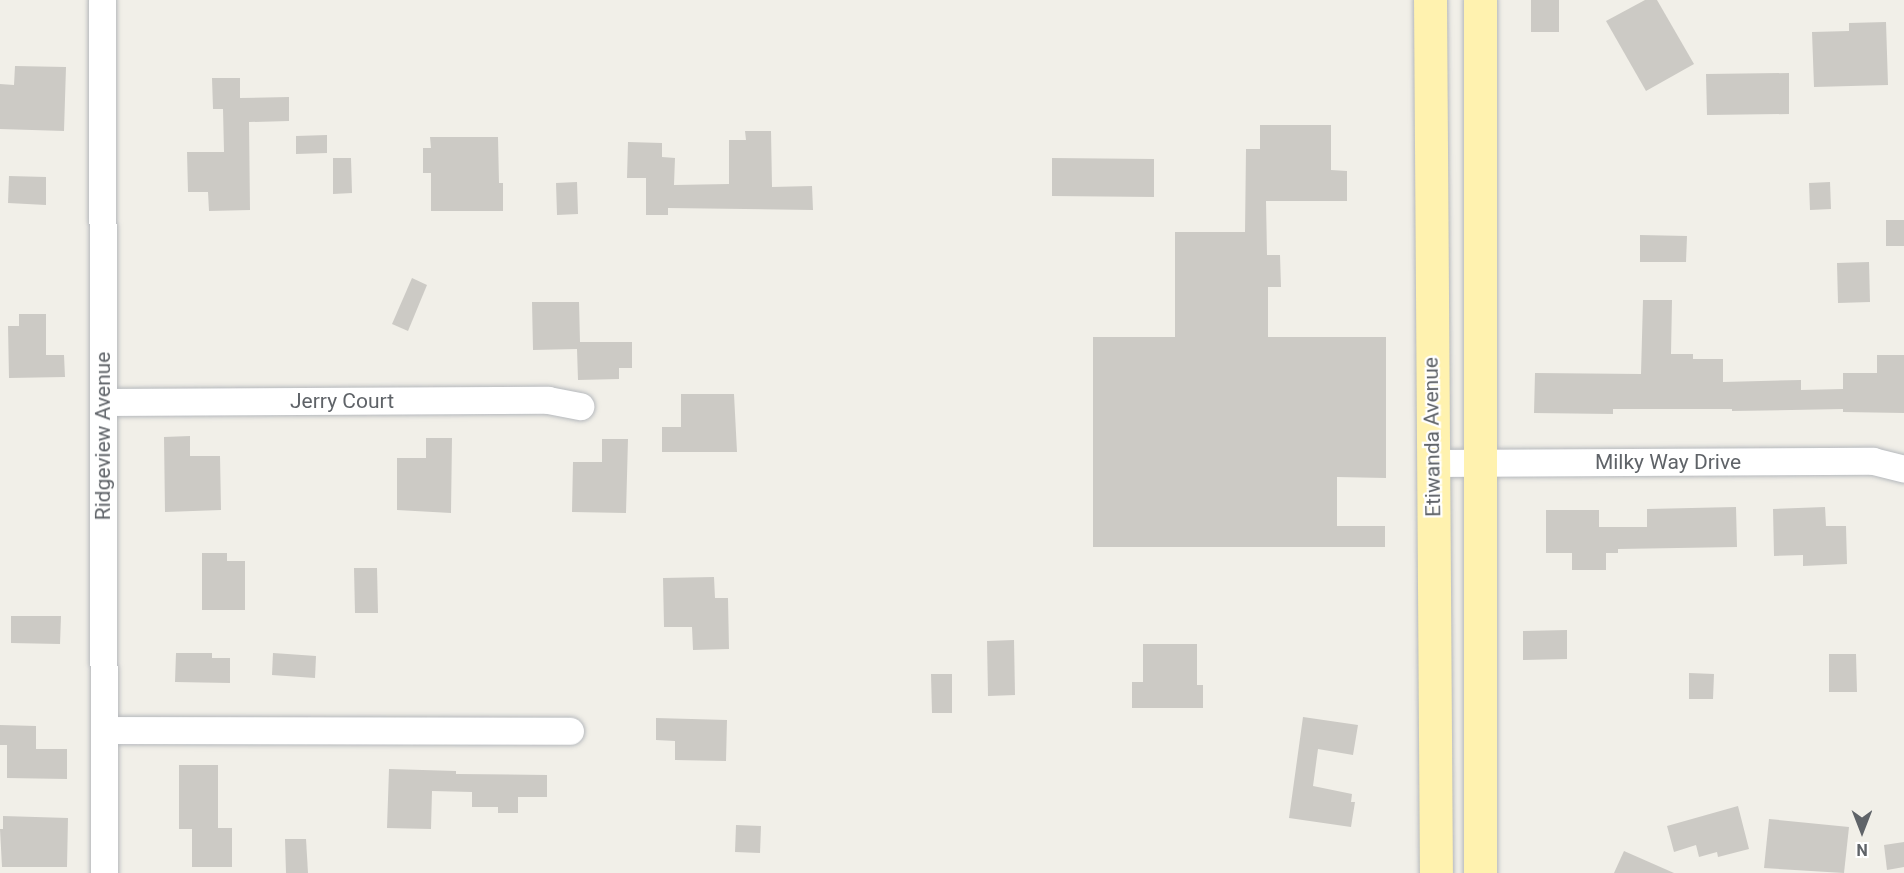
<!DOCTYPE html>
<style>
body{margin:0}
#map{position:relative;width:1904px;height:873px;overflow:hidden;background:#f1efe8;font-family:Roboto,sans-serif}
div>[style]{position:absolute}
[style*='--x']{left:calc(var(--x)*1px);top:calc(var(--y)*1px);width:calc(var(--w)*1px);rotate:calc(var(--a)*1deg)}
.building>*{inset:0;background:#cccac5}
.roads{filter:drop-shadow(0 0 2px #b5b8bc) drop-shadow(0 0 2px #b5b8bc)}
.street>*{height:27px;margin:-13.5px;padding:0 13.5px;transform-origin:13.5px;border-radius:13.5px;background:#fff}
.primary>*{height:33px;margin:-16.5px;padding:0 16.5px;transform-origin:16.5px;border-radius:16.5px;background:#fff2af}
span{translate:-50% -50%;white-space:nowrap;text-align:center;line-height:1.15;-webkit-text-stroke:4.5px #fff;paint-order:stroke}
.street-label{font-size:21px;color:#5f6368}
.north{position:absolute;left:1832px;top:801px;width:60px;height:60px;-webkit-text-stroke:4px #fff;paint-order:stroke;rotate:180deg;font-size:16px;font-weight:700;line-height:24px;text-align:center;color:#5f6368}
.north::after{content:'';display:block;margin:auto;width:21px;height:27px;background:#5f6368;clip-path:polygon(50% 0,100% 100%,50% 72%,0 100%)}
</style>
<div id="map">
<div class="building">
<i style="clip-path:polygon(1531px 0,1559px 0,1559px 32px,1531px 32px)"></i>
<i style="clip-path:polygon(1645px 0,1657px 0,1694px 64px,1646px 91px,1606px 21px)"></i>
<i style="clip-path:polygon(1886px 22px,1888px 85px,1814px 87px,1812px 32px,1849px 31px,1849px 23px)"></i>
<i style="clip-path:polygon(15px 66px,66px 67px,64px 131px,0 129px,0 84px,14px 85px)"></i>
<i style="clip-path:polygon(1789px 73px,1789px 114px,1707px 115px,1706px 74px)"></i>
<i style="clip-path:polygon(212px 78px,240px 78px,240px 98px,289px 97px,289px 121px,249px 122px,250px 210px,209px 211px,208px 192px,188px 192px,187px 152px,224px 152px,223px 109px,213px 109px)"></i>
<i style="clip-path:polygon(1260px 125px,1331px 125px,1331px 170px,1347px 171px,1347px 201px,1266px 201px,1267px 255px,1280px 255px,1281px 287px,1268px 287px,1268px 337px,1386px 337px,1386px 478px,1337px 477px,1337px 526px,1385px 526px,1385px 547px,1093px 547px,1093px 337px,1175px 337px,1175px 232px,1245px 232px,1246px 149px,1260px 149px)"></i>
<i style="clip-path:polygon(745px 131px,771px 131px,772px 187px,812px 186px,813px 210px,668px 208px,668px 215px,646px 215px,646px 178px,627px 178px,628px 142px,662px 143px,662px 157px,675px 158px,674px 185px,729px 184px,729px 140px,746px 140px)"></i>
<i style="clip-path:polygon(327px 135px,327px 153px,296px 154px,296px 136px)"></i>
<i style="clip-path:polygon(430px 137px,498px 137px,499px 183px,503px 183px,503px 211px,431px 211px,431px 173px,423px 173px,423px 148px,431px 148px)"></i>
<i style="clip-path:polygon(333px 158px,351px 158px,352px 193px,333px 194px)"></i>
<i style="clip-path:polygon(1052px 158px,1154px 159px,1154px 197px,1052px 196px)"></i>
<i style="clip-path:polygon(9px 176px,46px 177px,46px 205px,8px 203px)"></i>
<i style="clip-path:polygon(577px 182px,578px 214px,557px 215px,556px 183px)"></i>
<i style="clip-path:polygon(1830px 182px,1831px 209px,1810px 210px,1809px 183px)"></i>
<i style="clip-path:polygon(1886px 220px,1904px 220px,1904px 246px,1886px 246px)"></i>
<i style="clip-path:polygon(1640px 235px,1687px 236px,1686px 262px,1640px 262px)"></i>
<i style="clip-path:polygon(1869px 262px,1870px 302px,1838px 303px,1837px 263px)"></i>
<i style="clip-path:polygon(412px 278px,427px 285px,408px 331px,392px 324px)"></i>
<i style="clip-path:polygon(1643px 300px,1672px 300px,1671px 354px,1693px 354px,1693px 359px,1723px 359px,1723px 382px,1801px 380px,1801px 390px,1843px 389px,1843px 373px,1877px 373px,1877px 355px,1904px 355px,1904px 413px,1843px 412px,1843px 409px,1732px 411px,1732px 409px,1613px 409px,1613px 414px,1534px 413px,1535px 373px,1641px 374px)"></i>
<i style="clip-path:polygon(532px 302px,579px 302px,580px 342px,632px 342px,632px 368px,619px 368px,619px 379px,578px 380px,577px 349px,533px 350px)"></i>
<i style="clip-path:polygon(19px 314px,46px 314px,46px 355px,64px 355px,65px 377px,9px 378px,8px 326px,19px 326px)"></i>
<i style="clip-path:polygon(681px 394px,734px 394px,737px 452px,662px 452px,662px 427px,681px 427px)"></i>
<i style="clip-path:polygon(190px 436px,190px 456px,220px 456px,221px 510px,165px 512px,164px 437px)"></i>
<i style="clip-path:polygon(426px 438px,452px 438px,451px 513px,397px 510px,397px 458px,426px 458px)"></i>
<i style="clip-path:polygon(602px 439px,628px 439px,626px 513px,572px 512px,573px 462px,602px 462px)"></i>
<i style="clip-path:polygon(1736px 507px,1737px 547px,1618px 549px,1618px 553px,1606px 553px,1606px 570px,1572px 570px,1572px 553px,1546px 553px,1546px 510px,1599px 510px,1599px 527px,1647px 527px,1647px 509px)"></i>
<i style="clip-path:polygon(1825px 507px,1826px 526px,1846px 526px,1847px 564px,1803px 566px,1803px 555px,1774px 556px,1773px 509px)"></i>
<i style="clip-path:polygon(202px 553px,227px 553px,227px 561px,245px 561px,245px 610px,202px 610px)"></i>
<i style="clip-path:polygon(354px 568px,377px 568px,378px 613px,355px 613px)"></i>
<i style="clip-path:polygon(714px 577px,715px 598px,728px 598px,729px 649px,693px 650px,692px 627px,664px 627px,663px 578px)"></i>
<i style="clip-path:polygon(11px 616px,61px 616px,60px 644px,11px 643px)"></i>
<i style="clip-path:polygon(1567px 630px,1567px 659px,1523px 660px,1523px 631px)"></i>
<i style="clip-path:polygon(1014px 640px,1015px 695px,988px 696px,987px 641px)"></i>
<i style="clip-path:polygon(1143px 644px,1197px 644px,1197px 685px,1203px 685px,1203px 708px,1132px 708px,1132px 682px,1143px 682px)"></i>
<i style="clip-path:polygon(176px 653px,212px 653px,212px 658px,230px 658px,230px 683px,175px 682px)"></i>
<i style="clip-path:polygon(273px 653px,316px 656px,315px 678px,272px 675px)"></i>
<i style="clip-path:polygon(1829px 654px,1856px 654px,1857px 692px,1829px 692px)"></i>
<i style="clip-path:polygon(1689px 673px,1714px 674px,1713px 699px,1689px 699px)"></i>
<i style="clip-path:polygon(931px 674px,952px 674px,952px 713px,932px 713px)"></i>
<i style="clip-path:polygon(1303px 717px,1358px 725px,1353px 755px,1318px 749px,1313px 786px,1352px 794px,1351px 802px,1355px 802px,1351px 827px,1289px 818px)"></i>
<i style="clip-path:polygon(656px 718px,727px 720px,726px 761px,675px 760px,675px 741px,656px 740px)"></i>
<i style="clip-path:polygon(0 725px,36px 726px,36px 749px,67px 749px,67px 779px,7px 778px,7px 745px,0 745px)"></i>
<i style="clip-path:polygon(179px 765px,218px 765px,218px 828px,232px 828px,232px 867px,192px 867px,192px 829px,179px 829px)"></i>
<i style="clip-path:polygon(389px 769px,456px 771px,456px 774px,547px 775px,547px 797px,518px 797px,518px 813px,498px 813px,498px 807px,472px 807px,472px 792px,432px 791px,431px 829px,387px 828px)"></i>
<i style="clip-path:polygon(1738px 806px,1749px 849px,1718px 857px,1717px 852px,1699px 857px,1696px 845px,1674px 852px,1667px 826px)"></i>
<i style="clip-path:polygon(3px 816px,68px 818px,67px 867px,2px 867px,0 829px,3px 829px)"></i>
<i style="clip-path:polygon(1769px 819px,1849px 827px,1844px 873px,1764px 868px)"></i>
<i style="clip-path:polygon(736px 825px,761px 826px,760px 853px,735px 852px)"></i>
<i style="clip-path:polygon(285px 839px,306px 839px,308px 873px,286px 873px)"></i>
<i style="clip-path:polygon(1904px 842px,1904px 867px,1887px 870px,1884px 845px)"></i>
<i style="clip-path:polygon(1624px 851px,1674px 873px,1614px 873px)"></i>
</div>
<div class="roads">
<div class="street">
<i style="--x:102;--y:0;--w:873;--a:89.87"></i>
<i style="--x:103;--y:402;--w:445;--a:-0.3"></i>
<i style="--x:548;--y:400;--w:33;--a:11"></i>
<i style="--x:1432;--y:463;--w:441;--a:-0.3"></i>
<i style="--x:1873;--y:461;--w:32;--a:14"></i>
<i style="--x:104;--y:730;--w:466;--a:0.1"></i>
</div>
<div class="primary">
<i style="--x:1430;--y:0;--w:873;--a:89.61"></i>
<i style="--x:1480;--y:0;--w:873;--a:90"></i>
</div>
</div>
<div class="street-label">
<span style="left:342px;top:401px">Jerry Court</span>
<span style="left:103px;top:436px;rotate:-90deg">Ridgeview Avenue</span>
<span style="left:1432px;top:437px;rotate:-91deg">Etiwanda Avenue</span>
<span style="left:1668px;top:462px">Milky Way Drive</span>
</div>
<div class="north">N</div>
</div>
